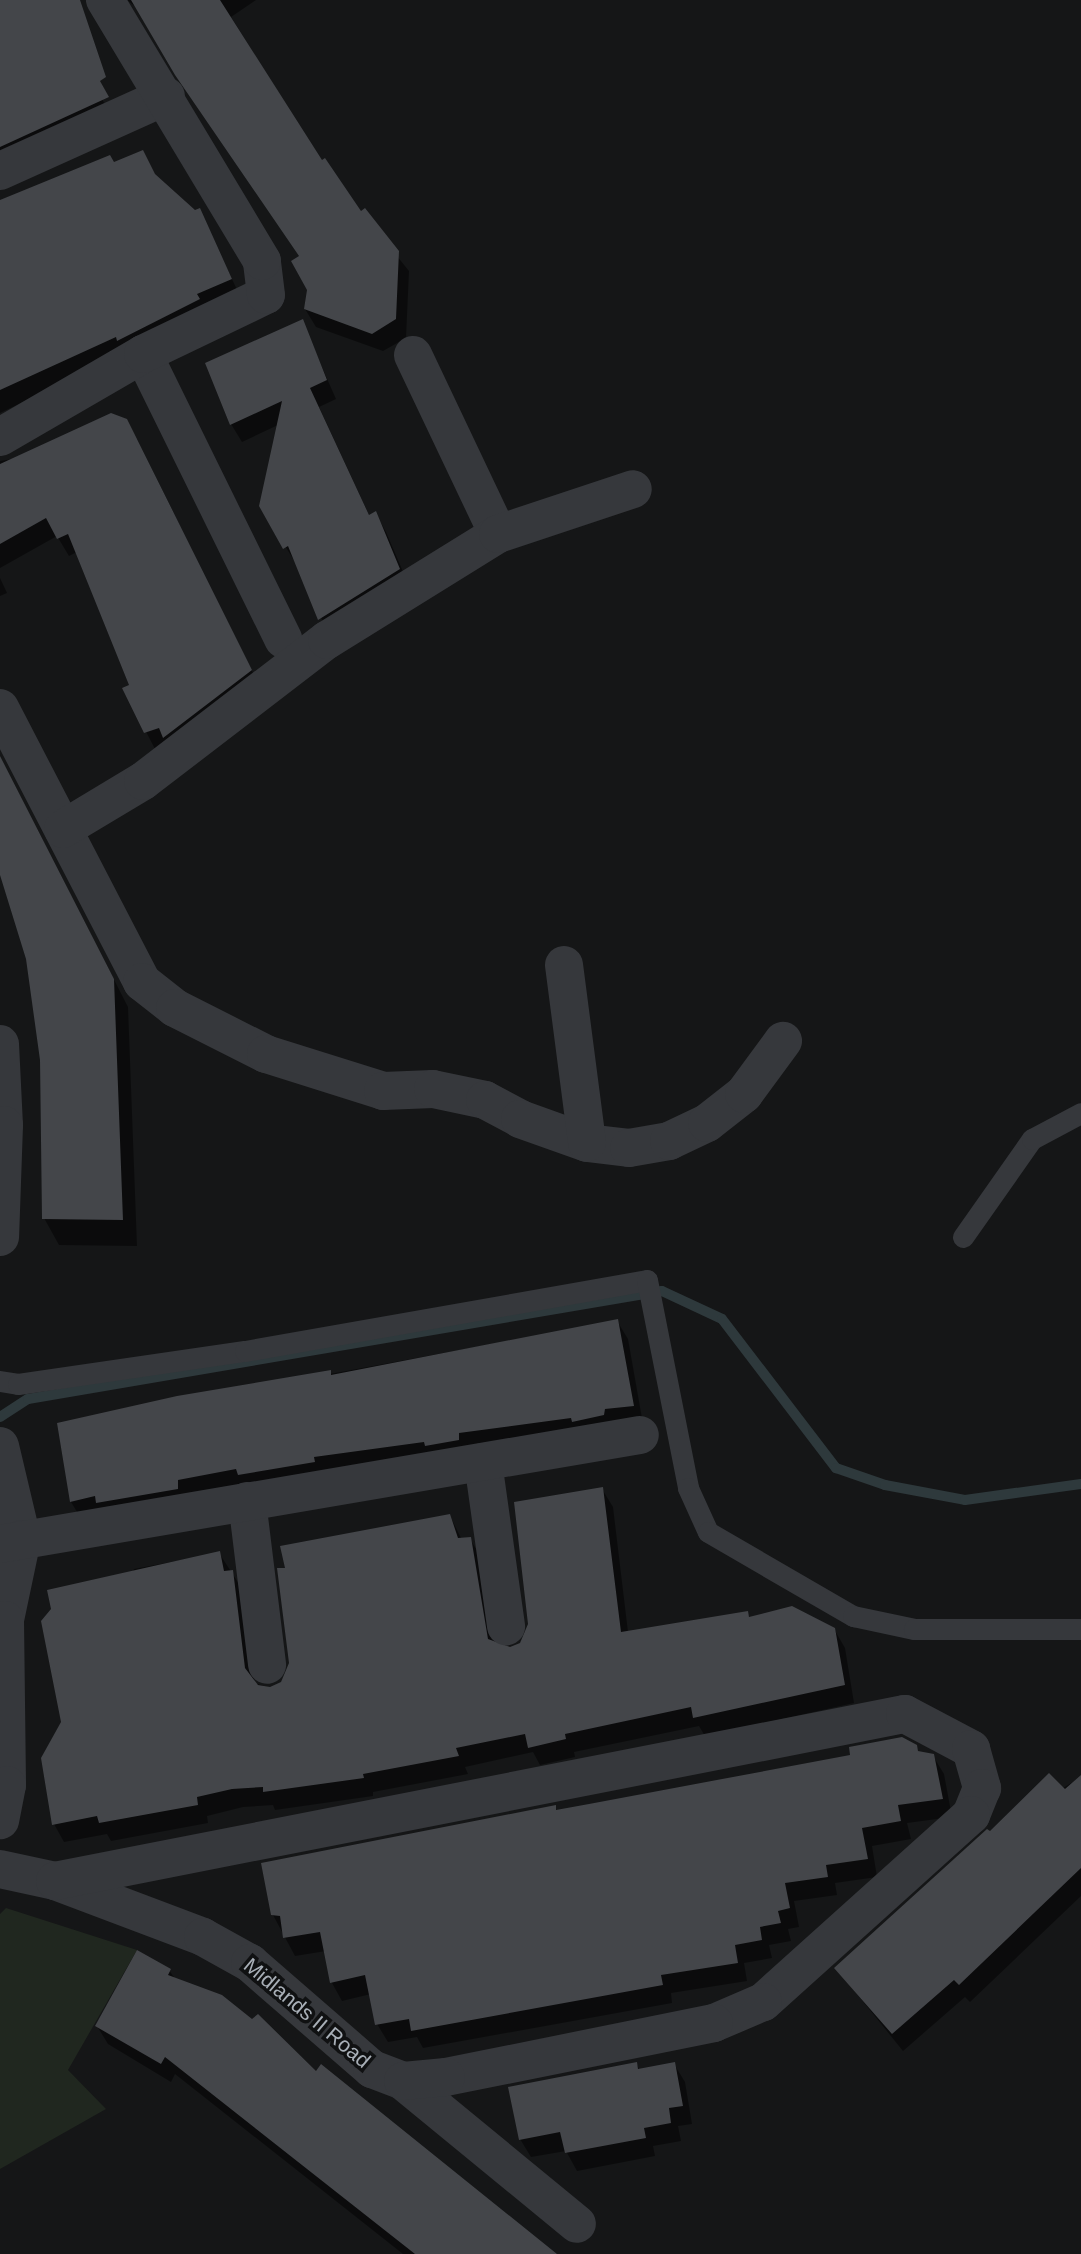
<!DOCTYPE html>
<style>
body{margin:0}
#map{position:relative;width:1081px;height:2254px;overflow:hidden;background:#151617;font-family:Helvetica,sans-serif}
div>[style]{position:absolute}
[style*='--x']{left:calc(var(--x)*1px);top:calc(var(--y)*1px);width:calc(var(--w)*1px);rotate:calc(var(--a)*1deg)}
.green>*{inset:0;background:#20271f}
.shadow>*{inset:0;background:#0007}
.stream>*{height:10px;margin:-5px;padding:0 5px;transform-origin:5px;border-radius:5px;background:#2e393c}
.building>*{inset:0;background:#44464a}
.service>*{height:21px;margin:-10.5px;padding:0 10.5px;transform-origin:10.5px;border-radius:10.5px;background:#36383c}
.minor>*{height:38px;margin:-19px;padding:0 19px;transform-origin:19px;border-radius:19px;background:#36383c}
span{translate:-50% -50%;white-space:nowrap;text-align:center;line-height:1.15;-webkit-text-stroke:7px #101112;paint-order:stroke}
.street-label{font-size:21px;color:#a8afb7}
</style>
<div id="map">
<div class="green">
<i style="clip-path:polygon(6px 1908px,137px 1950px,68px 2070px,106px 2109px,0 2169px,0 1914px)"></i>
</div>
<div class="shadow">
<i style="clip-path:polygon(0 0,40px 0,113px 117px,0 167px)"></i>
<i style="clip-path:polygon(127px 0,256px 0,231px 17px,322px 163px,409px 271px,406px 338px,383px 351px,316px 327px,305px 309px,309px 290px,300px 257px,136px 7px)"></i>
<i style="clip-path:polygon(114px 164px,156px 178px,194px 212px,199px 210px,241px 298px,0 413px,0 209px)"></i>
<i style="clip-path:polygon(302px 322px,336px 399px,319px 407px,370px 517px,376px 514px,386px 532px,410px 588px,330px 637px,297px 565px,260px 506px,278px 425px,242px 442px,231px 424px)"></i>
<i style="clip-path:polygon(137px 439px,261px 689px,156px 751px,124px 689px,132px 686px,77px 552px,69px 556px,57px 536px,0 568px,0 461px)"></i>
<i style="clip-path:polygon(0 578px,7px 593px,0 596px)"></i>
<i style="clip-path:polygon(0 757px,128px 1007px,137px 1246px,59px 1245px,44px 1218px,42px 1060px,28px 958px,0 870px)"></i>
<i style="clip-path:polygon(617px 1321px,628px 1339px,643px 1424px,82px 1520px,71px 1502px,59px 1424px)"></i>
<i style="clip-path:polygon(602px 1489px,613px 1507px,628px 1632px,747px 1613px,750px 1618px,834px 1629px,845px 1648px,854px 1703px,705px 1736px,699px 1726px,574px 1752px,575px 1757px,540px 1765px,533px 1752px,465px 1767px,468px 1774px,373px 1792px,373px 1796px,275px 1810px,273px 1805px,243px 1807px,207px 1816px,208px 1823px,111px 1841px,107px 1834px,64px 1842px,54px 1824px,63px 1723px,134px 1569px,219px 1553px,243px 1590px,254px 1683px,271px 1688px,282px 1683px,450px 1516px,462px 1540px,470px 1539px,481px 1557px,495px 1644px,510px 1649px,521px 1644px)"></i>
<i style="clip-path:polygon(916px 1746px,919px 1753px,933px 1756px,944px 1774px,952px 1817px,907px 1823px,911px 1839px,872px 1846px,877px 1877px,835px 1883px,837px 1895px,794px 1901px,799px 1927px,788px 1929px,791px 1941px,769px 1945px,772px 1958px,744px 1963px,747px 1981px,671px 1993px,672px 2003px,423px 2048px,417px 2037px,388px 2042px,377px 2024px,371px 1994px,342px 2001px,332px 1983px,326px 1951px,295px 1956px,273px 1915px,555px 1807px,557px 1811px)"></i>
<i style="clip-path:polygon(1081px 1777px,1081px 1896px,970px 2002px,965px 1997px,903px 2051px,836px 1968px,990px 1833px)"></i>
<i style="clip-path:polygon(169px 1970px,175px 1979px,316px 2073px,554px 2254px,403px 2254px,175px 2074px,171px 2082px,108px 2044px,97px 2026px)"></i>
<i style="clip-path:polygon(636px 2063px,640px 2071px,674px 2064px,685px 2082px,692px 2124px,678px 2126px,681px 2141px,653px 2146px,655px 2156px,577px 2171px,566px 2151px,531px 2157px,520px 2139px)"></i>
</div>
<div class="stream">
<i style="--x:0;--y:1417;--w:33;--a:-33"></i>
<i style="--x:28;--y:1399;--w:643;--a:-9.67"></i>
<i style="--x:662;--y:1291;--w:66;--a:25"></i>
<i style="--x:722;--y:1319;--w:188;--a:52.6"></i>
<i style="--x:836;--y:1468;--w:52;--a:19.1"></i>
<i style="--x:885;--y:1485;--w:81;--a:10.6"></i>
<i style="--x:965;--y:1500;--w:117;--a:-7.9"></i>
</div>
<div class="building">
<i style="clip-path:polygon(0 0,80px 0,106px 77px,100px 81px,109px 97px,0 147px)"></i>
<i style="clip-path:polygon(131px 0,220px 0,322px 160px,325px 158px,361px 211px,365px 208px,399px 251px,396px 319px,372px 334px,304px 309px,307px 290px,291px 261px,299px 256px,175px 75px)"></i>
<i style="clip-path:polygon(143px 150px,155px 174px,195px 210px,200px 208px,232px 279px,197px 294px,200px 299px,117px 341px,116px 337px,0 390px,0 200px,110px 155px,114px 162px)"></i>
<i style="clip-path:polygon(303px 319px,327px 380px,310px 388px,369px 515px,376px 511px,400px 569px,318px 620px,288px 546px,283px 549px,259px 506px,282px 401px,230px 425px,205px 363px)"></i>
<i style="clip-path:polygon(111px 413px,127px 419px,252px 670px,163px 738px,159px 728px,144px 733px,122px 688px,129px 685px,68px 534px,57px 539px,46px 518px,0 544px,0 464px)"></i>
<i style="clip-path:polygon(0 756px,114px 979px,123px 1220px,42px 1219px,40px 1060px,26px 959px,0 875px)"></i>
<i style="clip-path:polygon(618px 1319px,634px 1406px,605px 1409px,604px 1415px,572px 1422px,571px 1418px,459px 1433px,459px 1440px,425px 1446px,424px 1442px,314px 1457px,315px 1462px,238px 1475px,236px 1469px,178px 1480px,178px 1489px,96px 1503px,95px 1496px,70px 1502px,57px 1423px,177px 1396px,331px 1370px,331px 1375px)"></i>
<i style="clip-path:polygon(603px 1487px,621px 1632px,748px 1611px,749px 1617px,792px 1606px,835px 1628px,845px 1685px,693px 1718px,691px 1707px,565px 1734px,566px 1739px,528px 1748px,525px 1734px,456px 1748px,459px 1756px,363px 1774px,364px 1778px,263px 1792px,263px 1787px,232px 1789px,197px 1797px,198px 1805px,99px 1823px,97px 1816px,52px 1825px,41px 1758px,61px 1722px,41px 1621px,51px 1609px,47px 1590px,220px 1551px,224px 1571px,233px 1570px,245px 1668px,258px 1685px,270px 1687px,281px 1682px,289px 1663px,277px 1568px,285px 1568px,280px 1546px,450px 1514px,458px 1538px,471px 1537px,488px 1639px,510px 1647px,520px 1643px,528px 1624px,514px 1502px)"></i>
<i style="clip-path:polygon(902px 1737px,917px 1745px,918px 1751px,934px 1754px,943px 1799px,898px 1805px,901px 1821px,862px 1828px,868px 1859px,826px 1865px,828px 1877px,785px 1883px,790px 1908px,778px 1911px,781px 1923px,760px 1927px,762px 1940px,735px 1945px,738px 1963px,661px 1975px,663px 1985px,411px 2031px,409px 2019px,375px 2025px,365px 1975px,330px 1983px,320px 1932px,283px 1938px,280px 1916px,271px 1915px,261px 1863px,556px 1805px,556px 1810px,589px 1804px,850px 1755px,849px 1747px)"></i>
<i style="clip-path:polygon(1049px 1773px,1065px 1789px,1081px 1775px,1081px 1868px,959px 1985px,954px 1980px,892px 2034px,834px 1968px,987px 1829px,990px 1831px)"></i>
<i style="clip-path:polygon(137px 1950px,171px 1969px,168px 1975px,222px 1995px,252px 2019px,258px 2014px,316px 2071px,321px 2064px,557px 2254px,415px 2254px,165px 2057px,161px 2064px,95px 2026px)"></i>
<i style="clip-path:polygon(637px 2062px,638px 2069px,675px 2062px,683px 2106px,669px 2108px,671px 2123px,644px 2128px,646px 2138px,565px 2153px,560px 2132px,519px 2140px,508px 2087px)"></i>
</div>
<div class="service">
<i style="--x:963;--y:1237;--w:120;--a:-54.9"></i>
<i style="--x:1032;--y:1139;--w:55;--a:-28"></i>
<i style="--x:0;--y:1381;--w:18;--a:9"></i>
<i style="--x:18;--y:1384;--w:229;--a:-8.3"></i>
<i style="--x:245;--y:1351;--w:408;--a:-10"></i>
<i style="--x:647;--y:1280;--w:212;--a:78.8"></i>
<i style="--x:688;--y:1488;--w:48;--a:65.6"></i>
<i style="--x:708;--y:1532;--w:168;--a:30.1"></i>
<i style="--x:853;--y:1616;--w:62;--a:12"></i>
<i style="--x:914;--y:1629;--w:167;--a:0"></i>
</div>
<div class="minor">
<i style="--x:0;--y:171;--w:182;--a:-24.3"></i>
<i style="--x:143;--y:354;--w:318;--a:63.8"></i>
<i style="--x:413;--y:355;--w:198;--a:64.6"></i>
<i style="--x:0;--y:437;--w:165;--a:-30.1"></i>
<i style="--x:143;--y:354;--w:136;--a:-25.6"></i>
<i style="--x:266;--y:295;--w:34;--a:-97"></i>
<i style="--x:262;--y:261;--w:305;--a:-121"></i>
<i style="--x:0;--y:708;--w:309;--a:62.6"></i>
<i style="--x:142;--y:982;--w:42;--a:38.2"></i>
<i style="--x:175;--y:1008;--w:102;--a:26.8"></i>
<i style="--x:266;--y:1054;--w:123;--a:17.5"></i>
<i style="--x:383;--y:1091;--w:50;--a:-2.3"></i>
<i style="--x:433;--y:1089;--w:53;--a:11.9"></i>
<i style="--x:485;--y:1100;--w:40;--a:28"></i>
<i style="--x:520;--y:1119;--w:71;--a:19.7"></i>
<i style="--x:587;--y:1143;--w:42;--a:6.8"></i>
<i style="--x:629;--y:1148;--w:41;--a:-9.9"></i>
<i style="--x:669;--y:1141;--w:42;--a:-25.3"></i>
<i style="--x:707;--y:1123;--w:47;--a:-38.1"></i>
<i style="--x:744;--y:1094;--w:66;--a:-53.7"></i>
<i style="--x:63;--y:829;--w:93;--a:-31"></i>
<i style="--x:143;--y:781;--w:232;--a:-37.5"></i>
<i style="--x:327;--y:640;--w:201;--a:-31.8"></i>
<i style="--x:498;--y:534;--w:142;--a:-18.4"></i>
<i style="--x:564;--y:965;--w:179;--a:82.6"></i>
<i style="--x:0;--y:1044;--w:81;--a:87.2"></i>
<i style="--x:4;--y:1125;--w:112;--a:92"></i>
<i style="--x:0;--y:1446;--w:96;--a:76.7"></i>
<i style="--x:22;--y:1539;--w:83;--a:101.9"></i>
<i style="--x:5;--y:1620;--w:165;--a:89.3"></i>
<i style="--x:7;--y:1785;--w:36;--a:101"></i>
<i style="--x:483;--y:1462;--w:166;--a:82"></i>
<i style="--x:247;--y:1501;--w:165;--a:83"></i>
<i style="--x:0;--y:1544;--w:649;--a:-9.67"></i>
<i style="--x:0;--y:1869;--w:56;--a:12.3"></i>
<i style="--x:55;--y:1881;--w:158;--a:20.7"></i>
<i style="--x:203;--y:1937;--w:54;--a:29"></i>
<i style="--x:250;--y:1963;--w:162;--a:41"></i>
<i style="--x:372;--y:2069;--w:33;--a:21"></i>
<i style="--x:403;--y:2081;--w:225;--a:39.4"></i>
<i style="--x:55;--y:1881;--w:866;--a:-11.12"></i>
<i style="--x:905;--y:1714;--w:75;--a:27.9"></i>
<i style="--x:971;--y:1749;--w:41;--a:74.2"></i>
<i style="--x:982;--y:1788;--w:29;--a:112"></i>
<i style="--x:971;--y:1815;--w:280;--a:138"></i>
<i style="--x:763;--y:2002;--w:53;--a:156.8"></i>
<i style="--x:714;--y:2023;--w:273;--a:168.6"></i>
<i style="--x:446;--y:2077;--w:43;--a:174.7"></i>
</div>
<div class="street-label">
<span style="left:307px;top:2013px;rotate:40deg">Midlands II Road</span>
</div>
</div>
